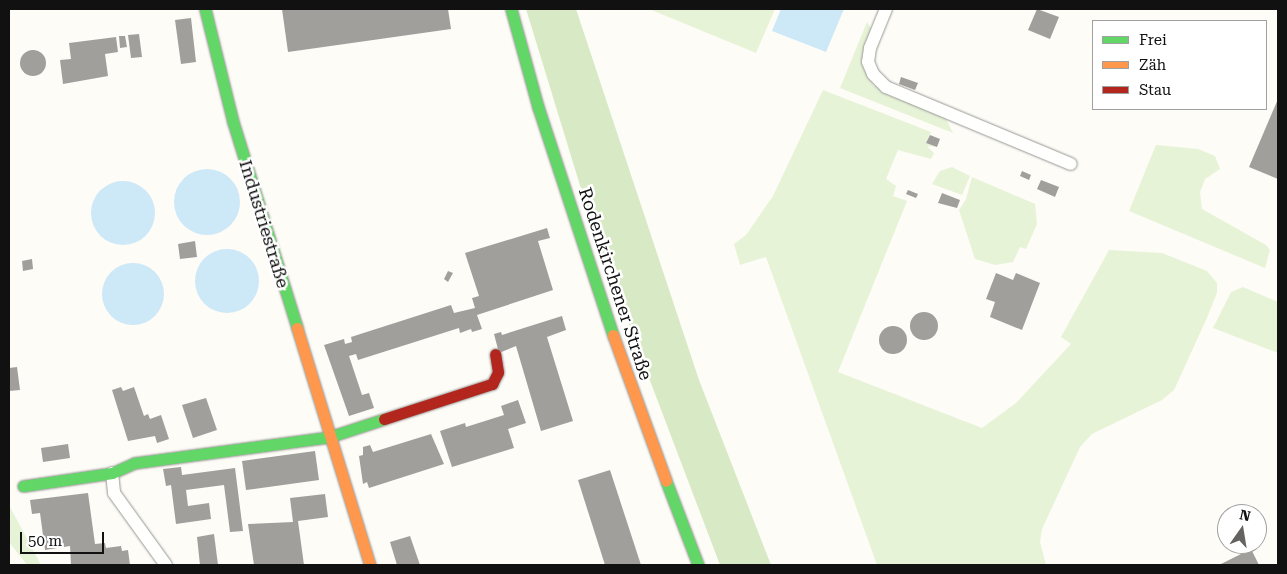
<!DOCTYPE html>
<meta charset="utf-8">
<style>
body{margin:0}
#map{position:relative;width:1287px;height:574px;overflow:hidden;background:#fdfcf7;font-family:"Roboto Serif",serif}
div>[style]{position:absolute}
[style*='--x']{left:calc(var(--x)*1px);top:calc(var(--y)*1px);width:calc(var(--w)*1px);rotate:calc(var(--a)*1deg)}
.green>*{inset:0;background:#e7f3d7}
.forest>*{inset:0;background:#d8eac5}
.water>*{inset:0;background:#cde8f7}
.round{border-radius:50%}
.building>*{inset:0;background:#a19f9c}
.roads{filter:drop-shadow(0 0 1px #979795) drop-shadow(0 0 1px #979795)}
.street>*{height:12px;margin:-6px;padding:0 6px;transform-origin:6px;border-radius:6px;background:#fffffe}
.fast>*{height:11px;margin:-5.5px;padding:0 5.5px;transform-origin:5.5px;border-radius:5.5px;background:#63d668}
.slow>*{height:11px;margin:-5.5px;padding:0 5.5px;transform-origin:5.5px;border-radius:5.5px;background:#ff974d}
.jam>*{height:11px;margin:-5.5px;padding:0 5.5px;transform-origin:5.5px;border-radius:5.5px;background:#b3261e}
span{translate:-50% -50%;white-space:nowrap;text-align:center;line-height:1.15;-webkit-text-stroke:5px #fff;paint-order:stroke}
.street-label{font-size:18px;color:#111}
.frame{position:absolute;inset:0;border:10px solid #111;pointer-events:none}
.legend{position:absolute;left:1092px;top:20px;width:175px;height:90px;box-sizing:border-box;background:#fff;border:1px solid #a0a0a0;margin:0;padding:6px 9px;list-style:none;font-size:15px;color:#111}
.legend li{display:flex;align-items:center;gap:10px;height:25px}
.legend b{width:25px;border:1px solid #a0a0a0}
.north{position:absolute;left:1217px;top:504px;width:50px;height:50px;box-sizing:border-box;background:#fff;border:1px solid #a0a0a0;border-radius:50%;rotate:13deg;font-size:14px;font-weight:700;line-height:20px;text-align:center;color:#111}
.north::after{content:'';display:block;margin:auto;width:18px;height:22px;background:#646362;clip-path:polygon(50% 0,100% 100%,50% 72%,0 100%)}
.scale{position:absolute;left:20px;top:532px;width:84px;height:22px;box-sizing:border-box;border:2px solid #111;border-top:0;padding-left:6px;font-size:15px;line-height:18px;white-space:nowrap;color:#111;-webkit-text-stroke:4px #fff;paint-order:stroke}
</style>
<div id="map">
<div class="green">
<i style="clip-path:polygon(649px 9px,775px 9px,756px 53px)"></i>
<i style="clip-path:polygon(867px 22px,872px 30px,863px 64px,873px 85px,945px 117px,953px 133px,840px 88px)"></i>
<i style="clip-path:polygon(823px 90px,931px 132px,926px 143px,937px 147px,927px 146px,934px 153px,931px 159px,898px 150px,886px 179px,896px 186px,893px 196px,907px 201px,838px 372px,982px 428px,1016px 403px,1071px 344px,1061px 337px,1109px 250px,1162px 253px,1207px 271px,1217px 283px,1217px 293px,1206px 320px,1174px 390px,1162px 400px,1092px 434px,1080px 447px,1042px 529px,1040px 542px,1046px 565px,877px 565px,766px 257px,740px 265px,734px 244px,746px 235px,773px 196px)"></i>
<i style="clip-path:polygon(1156px 145px,1198px 149px,1215px 156px,1220px 169px,1205px 179px,1200px 192px,1202px 209px,1266px 245px,1270px 250px,1265px 268px,1129px 211px)"></i>
<i style="clip-path:polygon(952px 167px,970px 176px,962px 195px,932px 184px,940px 171px)"></i>
<i style="clip-path:polygon(972px 177px,1035px 204px,1037px 224px,1026px 249px,1020px 247px,1013px 262px,995px 265px,975px 259px,959px 210px,966px 199px)"></i>
<i style="clip-path:polygon(1243px 287px,1278px 302px,1278px 353px,1213px 328px,1231px 292px)"></i>
<i style="clip-path:polygon(9px 505px,41px 565px,27px 565px,9px 542px)"></i>
</div>
<div class="forest">
<i style="clip-path:polygon(526px 9px,576px 9px,699px 380px,771px 565px,720px 565px,597px 241px)"></i>
</div>
<div class="water">
<i style="clip-path:polygon(781px 9px,844px 9px,826px 52px,772px 31px)"></i>
<i class="round" style="left:174px;top:169px;width:66px;height:66px"></i>
<i class="round" style="left:91px;top:181px;width:64px;height:64px"></i>
<i class="round" style="left:195px;top:249px;width:64px;height:64px"></i>
<i class="round" style="left:102px;top:263px;width:62px;height:62px"></i>
</div>
<div class="building">
<i style="clip-path:polygon(282px 9px,448px 9px,451px 29px,288px 52px)"></i>
<i style="clip-path:polygon(1037px 9px,1059px 17px,1050px 39px,1028px 30px)"></i>
<i style="clip-path:polygon(191px 18px,196px 62px,181px 64px,175px 20px)"></i>
<i style="clip-path:polygon(139px 34px,142px 57px,131px 58px,128px 35px)"></i>
<i style="clip-path:polygon(119px 36px,125px 36px,127px 47px,120px 48px)"></i>
<i style="clip-path:polygon(116px 37px,118px 52px,105px 54px,108px 76px,63px 84px,60px 60px,71px 59px,69px 43px)"></i>
<i class="round" style="left:20px;top:50px;width:26px;height:26px"></i>
<i style="clip-path:polygon(901px 77px,918px 83px,915px 90px,899px 84px)"></i>
<i style="clip-path:polygon(1278px 99px,1278px 179px,1249px 167px)"></i>
<i style="clip-path:polygon(930px 135px,940px 139px,937px 147px,926px 143px)"></i>
<i style="clip-path:polygon(1022px 171px,1031px 175px,1029px 180px,1020px 176px)"></i>
<i style="clip-path:polygon(1041px 180px,1059px 187px,1055px 197px,1037px 189px)"></i>
<i style="clip-path:polygon(908px 190px,918px 194px,916px 198px,906px 194px)"></i>
<i style="clip-path:polygon(942px 193px,960px 200px,957px 208px,938px 203px)"></i>
<i style="clip-path:polygon(547px 228px,550px 238px,538px 241px,553px 290px,477px 315px,482px 329px,472px 332px,471px 329px,460px 333px,459px 328px,358px 360px,356px 354px,349px 356px,362px 395px,369px 393px,374px 408px,349px 416px,324px 345px,344px 339px,345px 344px,352px 342px,351px 337px,451px 305px,454px 313px,475px 308px,472px 298px,479px 296px,465px 253px)"></i>
<i style="clip-path:polygon(195px 241px,197px 257px,180px 259px,178px 244px)"></i>
<i style="clip-path:polygon(32px 259px,33px 269px,23px 271px,22px 261px)"></i>
<i style="clip-path:polygon(448px 271px,453px 273px,448px 282px,444px 279px)"></i>
<i style="clip-path:polygon(996px 273px,1013px 280px,1016px 273px,1040px 283px,1022px 330px,990px 317px,995px 302px,986px 299px)"></i>
<i class="round" style="left:910px;top:312px;width:28px;height:28px"></i>
<i style="clip-path:polygon(562px 316px,566px 330px,547px 337px,573px 421px,541px 431px,516px 346px,499px 353px,494px 334px,501px 332px,502px 335px)"></i>
<i class="round" style="left:879px;top:326px;width:28px;height:28px"></i>
<i style="clip-path:polygon(17px 367px,20px 390px,9px 391px,9px 368px)"></i>
<i style="clip-path:polygon(121px 387px,123px 391px,134px 387px,144px 416px,148px 414px,150px 419px,161px 415px,169px 439px,157px 443px,155px 436px,128px 441px,112px 390px)"></i>
<i style="clip-path:polygon(206px 398px,217px 430px,193px 438px,182px 405px)"></i>
<i style="clip-path:polygon(518px 400px,526px 423px,508px 429px,514px 448px,452px 467px,440px 431px,465px 423px,466px 427px,504px 415px,501px 406px)"></i>
<i style="clip-path:polygon(431px 434px,444px 464px,369px 488px,367px 482px,363px 484px,359px 456px,363px 455px,363px 447px,370px 445px,373px 452px)"></i>
<i style="clip-path:polygon(68px 444px,70px 458px,43px 462px,41px 448px)"></i>
<i style="clip-path:polygon(315px 451px,319px 480px,246px 490px,242px 461px)"></i>
<i style="clip-path:polygon(181px 467px,182px 475px,235px 468px,243px 531px,230px 532px,224px 485px,186px 490px,188px 506px,209px 503px,211px 519px,176px 524px,171px 485px,166px 486px,163px 469px)"></i>
<i style="clip-path:polygon(610px 470px,641px 565px,605px 565px,578px 480px)"></i>
<i style="clip-path:polygon(88px 493px,95px 544px,105px 543px,106px 548px,121px 546px,122px 551px,128px 550px,130px 565px,71px 565px,70px 546px,45px 550px,40px 513px,32px 514px,30px 500px)"></i>
<i style="clip-path:polygon(325px 494px,328px 517px,298px 521px,304px 565px,254px 565px,248px 524px,293px 522px,290px 498px)"></i>
<i style="clip-path:polygon(214px 534px,218px 565px,200px 565px,197px 537px)"></i>
<i style="clip-path:polygon(410px 536px,420px 565px,397px 565px,390px 542px)"></i>
<i style="clip-path:polygon(1251px 549px,1259px 565px,1219px 565px)"></i>
</div>
<div class="roads">
<div class="street">
<i style="--x:886;--y:9;--w:42;--a:112.3"></i>
<i style="--x:870;--y:48;--w:14;--a:98"></i>
<i style="--x:868;--y:62;--w:13;--a:67"></i>
<i style="--x:873;--y:74;--w:18;--a:45"></i>
<i style="--x:886;--y:87;--w:200;--a:22.6"></i>
<i style="--x:112;--y:473;--w:20;--a:84"></i>
<i style="--x:114;--y:493;--w:89;--a:54.2"></i>
</div>
<div class="fast">
<i style="--x:205;--y:9;--w:116;--a:76.1"></i>
<i style="--x:233;--y:122;--w:216;--a:72.7"></i>
<i style="--x:511;--y:9;--w:102;--a:74.6"></i>
<i style="--x:538;--y:107;--w:240;--a:71.8"></i>
<i style="--x:666;--y:481;--w:90;--a:69.1"></i>
<i style="--x:23;--y:486;--w:90;--a:-8.3"></i>
<i style="--x:112;--y:473;--w:24;--a:-24"></i>
<i style="--x:134;--y:463;--w:197;--a:-7.6"></i>
<i style="--x:329;--y:437;--w:58;--a:-18.1"></i>
</div>
<div class="slow">
<i style="--x:297;--y:328;--w:248;--a:72.9"></i>
<i style="--x:613;--y:335;--w:155;--a:70"></i>
</div>
<div class="jam">
<i style="--x:384;--y:419;--w:114;--a:-18"></i>
<i style="--x:492;--y:384;--w:13;--a:-63"></i>
<i style="--x:498;--y:372;--w:18;--a:-99"></i>
</div>
</div>
<div class="street-label">
<span style="left:264px;top:224px;rotate:73deg">Industriestraße</span>
<span style="left:615px;top:284px;rotate:72deg">Rodenkirchener Straße</span>
</div>
<div class="frame"></div>
<ul class="legend">
<li><b style="height:6px;background:#63d668"></b>Frei</li>
<li><b style="height:6px;background:#ff974d"></b>Zäh</li>
<li><b style="height:6px;background:#b3261e"></b>Stau</li>
</ul>
<div class="north">N</div>
<div class="scale">50 m</div>
</div>
